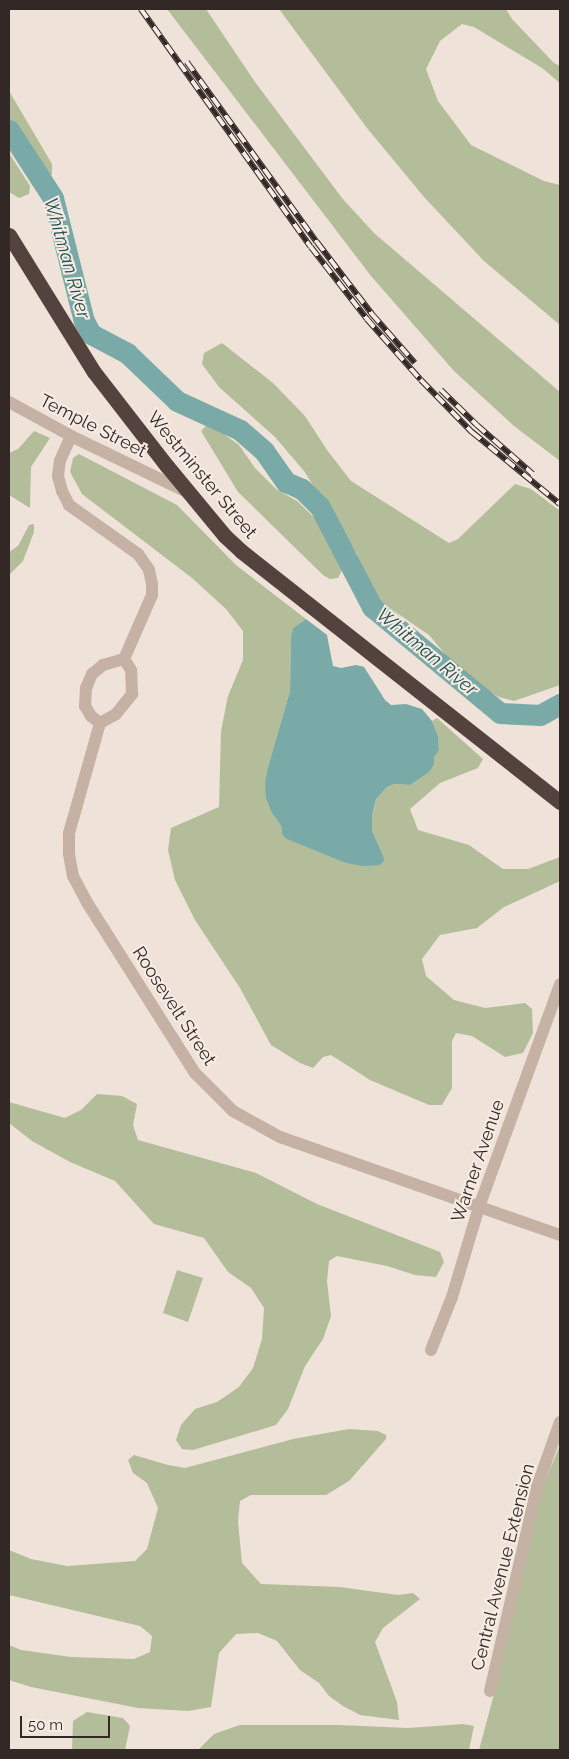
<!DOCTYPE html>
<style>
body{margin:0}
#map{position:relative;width:569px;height:1759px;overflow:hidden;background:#efe2d8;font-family:Raleway,sans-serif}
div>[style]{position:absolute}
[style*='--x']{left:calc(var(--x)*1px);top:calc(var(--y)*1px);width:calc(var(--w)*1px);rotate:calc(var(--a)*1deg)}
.green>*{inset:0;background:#b4bd99}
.water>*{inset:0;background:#79aaa7}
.river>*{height:21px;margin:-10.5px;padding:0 10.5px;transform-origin:10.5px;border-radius:10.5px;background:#79aaa7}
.minor>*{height:12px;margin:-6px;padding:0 6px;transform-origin:6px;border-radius:6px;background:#c6b1a5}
.highway>*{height:15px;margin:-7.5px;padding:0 7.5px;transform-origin:7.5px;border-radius:7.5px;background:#53423d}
.rail>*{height:5.5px;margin-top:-2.75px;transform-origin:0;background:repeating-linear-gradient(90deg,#f7ece4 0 11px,#322826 0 22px);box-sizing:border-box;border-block:1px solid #322826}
span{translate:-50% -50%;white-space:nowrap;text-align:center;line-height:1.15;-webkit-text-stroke:4px #f7ece4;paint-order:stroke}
.street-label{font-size:18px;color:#322826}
.water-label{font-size:19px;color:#1e514f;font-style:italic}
.frame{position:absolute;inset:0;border:10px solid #322826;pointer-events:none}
.scale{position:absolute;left:20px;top:1716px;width:90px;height:22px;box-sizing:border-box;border:2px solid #322826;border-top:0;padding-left:6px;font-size:15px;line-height:18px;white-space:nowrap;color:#322826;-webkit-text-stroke:4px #f7ece4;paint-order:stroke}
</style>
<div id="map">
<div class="green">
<i style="clip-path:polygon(167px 9px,206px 9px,255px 82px,342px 198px,374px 233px,560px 392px,560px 461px,514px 426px,454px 371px,371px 276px)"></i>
<i style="clip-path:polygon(279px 9px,506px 9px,512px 19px,554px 63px,560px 66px,560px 83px,542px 68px,474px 27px,462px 24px,440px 41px,426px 69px,438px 101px,471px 145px,544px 181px,560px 185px,560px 325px,484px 261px,424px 197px,367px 128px)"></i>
<i style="clip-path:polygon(9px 91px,52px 164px,52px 175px,44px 173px,9px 120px)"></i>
<i style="clip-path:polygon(9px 153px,30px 186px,29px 194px,19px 198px,9px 192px)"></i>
<i style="clip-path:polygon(222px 343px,273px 383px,305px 416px,327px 450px,351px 481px,449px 543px,458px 539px,515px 484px,531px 489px,560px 511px,560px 685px,514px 701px,499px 697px,466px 679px,429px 635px,375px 598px,365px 579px,357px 554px,304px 471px,275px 437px,219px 387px,202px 364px,204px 353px)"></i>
<i style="clip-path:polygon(209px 423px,239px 445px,255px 468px,276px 489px,297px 501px,318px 521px,343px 568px,338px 578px,330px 579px,323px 575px,238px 492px,201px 431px)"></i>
<i style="clip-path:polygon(34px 431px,50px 438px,31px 467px,30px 508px,9px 495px,9px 453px,18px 449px)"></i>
<i style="clip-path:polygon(79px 454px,177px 505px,236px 565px,306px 619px,293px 628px,291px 636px,290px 691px,268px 767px,272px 813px,281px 826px,282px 834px,383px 855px,372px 831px,372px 815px,376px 799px,387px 787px,394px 784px,410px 785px,434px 766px,434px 757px,439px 751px,438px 736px,432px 721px,437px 718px,483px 759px,478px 768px,440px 783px,410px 809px,418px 830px,469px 845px,503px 869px,528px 869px,560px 857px,560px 881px,504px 907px,477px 928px,440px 935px,422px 959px,426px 976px,454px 1000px,485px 1008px,525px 1003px,532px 1009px,533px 1033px,523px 1053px,505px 1057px,472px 1036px,456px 1033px,452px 1041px,452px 1088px,442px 1105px,429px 1105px,370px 1080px,331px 1055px,323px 1057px,313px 1068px,300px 1063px,271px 1045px,240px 988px,195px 920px,175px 880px,168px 850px,171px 828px,219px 807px,221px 731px,228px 696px,243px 660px,243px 631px,226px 609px,192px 578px,82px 494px,70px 472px,73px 458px)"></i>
<i style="clip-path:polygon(34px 524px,34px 532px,23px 561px,9px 575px,9px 552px,18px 546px,29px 525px)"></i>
<i style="clip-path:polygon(97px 1094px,122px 1096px,137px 1104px,133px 1125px,138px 1140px,256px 1173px,317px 1204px,440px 1252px,444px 1262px,436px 1277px,415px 1275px,387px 1266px,337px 1256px,329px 1261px,327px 1281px,331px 1316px,323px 1339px,305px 1366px,288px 1409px,276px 1425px,193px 1450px,182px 1449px,176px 1440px,181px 1425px,195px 1409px,217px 1402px,239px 1387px,253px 1368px,262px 1339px,264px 1308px,251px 1288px,228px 1272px,204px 1238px,154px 1224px,115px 1181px,70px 1162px,32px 1141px,9px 1123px,9px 1102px,65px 1118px,81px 1110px)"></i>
<i style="clip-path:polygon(177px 1270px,203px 1278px,188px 1322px,163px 1313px)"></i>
<i style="clip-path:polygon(349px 1429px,378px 1431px,386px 1435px,386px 1439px,349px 1481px,326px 1495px,251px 1495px,240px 1501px,238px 1522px,242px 1563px,261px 1584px,340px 1587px,398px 1595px,413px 1593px,420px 1599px,383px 1628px,375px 1642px,397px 1702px,399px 1720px,360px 1715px,343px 1706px,329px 1696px,319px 1683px,300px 1670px,277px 1641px,258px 1633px,236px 1634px,219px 1653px,211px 1707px,188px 1711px,138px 1708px,31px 1687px,9px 1680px,9px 1645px,21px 1650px,71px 1657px,134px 1659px,150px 1652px,152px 1636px,140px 1626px,9px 1595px,9px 1550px,31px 1559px,67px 1566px,135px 1561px,147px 1549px,158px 1508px,147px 1483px,133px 1473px,128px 1460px,134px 1455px,168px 1465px,185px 1468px,293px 1439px)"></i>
<i style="clip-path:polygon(560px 1445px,560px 1750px,479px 1750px,494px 1694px,538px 1498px)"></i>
<i style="clip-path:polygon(87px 1712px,123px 1718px,130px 1726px,125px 1750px,72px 1750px,73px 1721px)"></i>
<i style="clip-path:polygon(463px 1724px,474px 1726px,469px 1750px,198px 1750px,214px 1734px,240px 1725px,339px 1725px,408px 1728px)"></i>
</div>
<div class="water">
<i style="clip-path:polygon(306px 619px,327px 635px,333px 666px,341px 668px,356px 665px,364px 667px,385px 700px,391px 705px,406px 704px,422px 709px,432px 721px,438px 736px,439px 751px,434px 757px,434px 765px,429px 772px,410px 785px,394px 784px,387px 787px,376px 799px,372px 815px,372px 831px,383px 855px,384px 861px,380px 865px,363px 866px,346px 863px,287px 839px,282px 834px,281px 826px,272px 813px,266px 798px,265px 783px,268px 767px,290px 691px,291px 636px,293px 628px)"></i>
</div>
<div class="river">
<i style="--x:9;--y:130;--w:81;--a:57.1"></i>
<i style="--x:53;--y:198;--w:127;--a:75.9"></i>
<i style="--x:84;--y:321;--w:15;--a:62"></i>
<i style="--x:91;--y:334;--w:41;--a:27.8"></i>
<i style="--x:127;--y:353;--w:69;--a:43.8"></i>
<i style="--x:177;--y:401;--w:69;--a:24.7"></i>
<i style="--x:240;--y:430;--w:32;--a:41"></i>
<i style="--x:264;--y:451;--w:38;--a:55"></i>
<i style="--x:286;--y:482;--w:17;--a:24"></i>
<i style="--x:302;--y:489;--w:25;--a:45"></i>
<i style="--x:320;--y:507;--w:113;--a:62.5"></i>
<i style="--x:372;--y:607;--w:166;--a:39.6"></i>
<i style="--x:500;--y:713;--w:40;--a:2.9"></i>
<i style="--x:540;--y:715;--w:23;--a:-29"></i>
</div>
<div class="minor">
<i style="--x:9;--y:402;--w:71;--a:28.7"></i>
<i style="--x:71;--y:436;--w:129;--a:25.8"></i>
<i style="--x:71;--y:436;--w:27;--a:114"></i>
<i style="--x:60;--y:461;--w:15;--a:98"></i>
<i style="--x:58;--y:476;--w:16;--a:75"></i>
<i style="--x:62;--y:491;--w:16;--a:63"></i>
<i style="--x:69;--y:505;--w:85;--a:35.4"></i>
<i style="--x:138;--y:554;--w:19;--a:55"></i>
<i style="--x:149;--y:570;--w:14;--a:78"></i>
<i style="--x:152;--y:584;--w:11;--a:90"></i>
<i style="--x:152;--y:595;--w:70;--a:113.6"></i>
<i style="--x:124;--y:659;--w:22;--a:164"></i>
<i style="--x:103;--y:665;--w:14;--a:141"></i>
<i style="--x:92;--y:674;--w:15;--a:113"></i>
<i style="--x:86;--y:688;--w:18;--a:93"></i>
<i style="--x:85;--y:706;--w:12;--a:59"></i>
<i style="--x:91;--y:716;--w:11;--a:38"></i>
<i style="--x:100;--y:723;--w:18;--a:-29"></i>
<i style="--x:116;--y:714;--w:26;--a:-51"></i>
<i style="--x:132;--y:694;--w:24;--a:-92"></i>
<i style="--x:131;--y:670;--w:13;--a:-122"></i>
<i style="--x:100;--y:723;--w:114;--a:105.7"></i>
<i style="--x:69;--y:833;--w:21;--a:90"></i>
<i style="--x:69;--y:854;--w:22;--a:80"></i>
<i style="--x:73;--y:876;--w:32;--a:62"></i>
<i style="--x:88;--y:904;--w:200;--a:57.7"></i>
<i style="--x:195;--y:1073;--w:54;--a:45"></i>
<i style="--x:233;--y:1111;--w:54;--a:29"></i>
<i style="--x:280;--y:1137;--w:297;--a:19.3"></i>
<i style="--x:431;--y:1350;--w:57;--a:-68.4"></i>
<i style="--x:452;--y:1297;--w:94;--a:-73.3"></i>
<i style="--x:479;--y:1207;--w:237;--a:-70"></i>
<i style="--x:490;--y:1691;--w:209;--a:-77"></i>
<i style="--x:537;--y:1487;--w:69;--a:-70.5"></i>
</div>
<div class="highway">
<i style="--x:9;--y:235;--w:161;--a:58.2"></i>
<i style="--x:94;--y:372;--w:119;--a:52.2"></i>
<i style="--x:167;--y:466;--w:91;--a:50.4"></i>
<i style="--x:225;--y:536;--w:22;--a:43"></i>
<i style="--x:241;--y:551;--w:406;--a:38.2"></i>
</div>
<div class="rail">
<i style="--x:141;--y:9;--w:292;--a:54.5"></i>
<i style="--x:311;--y:247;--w:91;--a:52.1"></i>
<i style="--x:367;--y:319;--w:81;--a:48.5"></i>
<i style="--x:421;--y:380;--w:73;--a:45.6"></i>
<i style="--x:472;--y:432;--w:114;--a:39.3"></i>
<i style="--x:187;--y:62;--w:222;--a:54.2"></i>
<i style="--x:317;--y:242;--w:91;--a:52.6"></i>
<i style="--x:372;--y:314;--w:65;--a:48.7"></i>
<i style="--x:441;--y:390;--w:50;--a:44.2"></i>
<i style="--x:477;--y:425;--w:74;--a:41.2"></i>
</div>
<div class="street-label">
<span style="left:93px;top:426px;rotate:27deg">Temple Street</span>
<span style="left:202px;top:475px;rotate:50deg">Westminster Street</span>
<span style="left:174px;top:1006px;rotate:57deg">Roosevelt Street</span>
<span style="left:478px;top:1161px;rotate:-71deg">Warner Avenue</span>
<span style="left:503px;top:1567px;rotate:-76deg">Central Avenue Extension</span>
</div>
<div class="water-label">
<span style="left:67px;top:258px;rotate:74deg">Whitman River</span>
<span style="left:427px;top:652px;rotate:40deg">Whitman River</span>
</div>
<div class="frame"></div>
<div class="scale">50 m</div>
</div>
